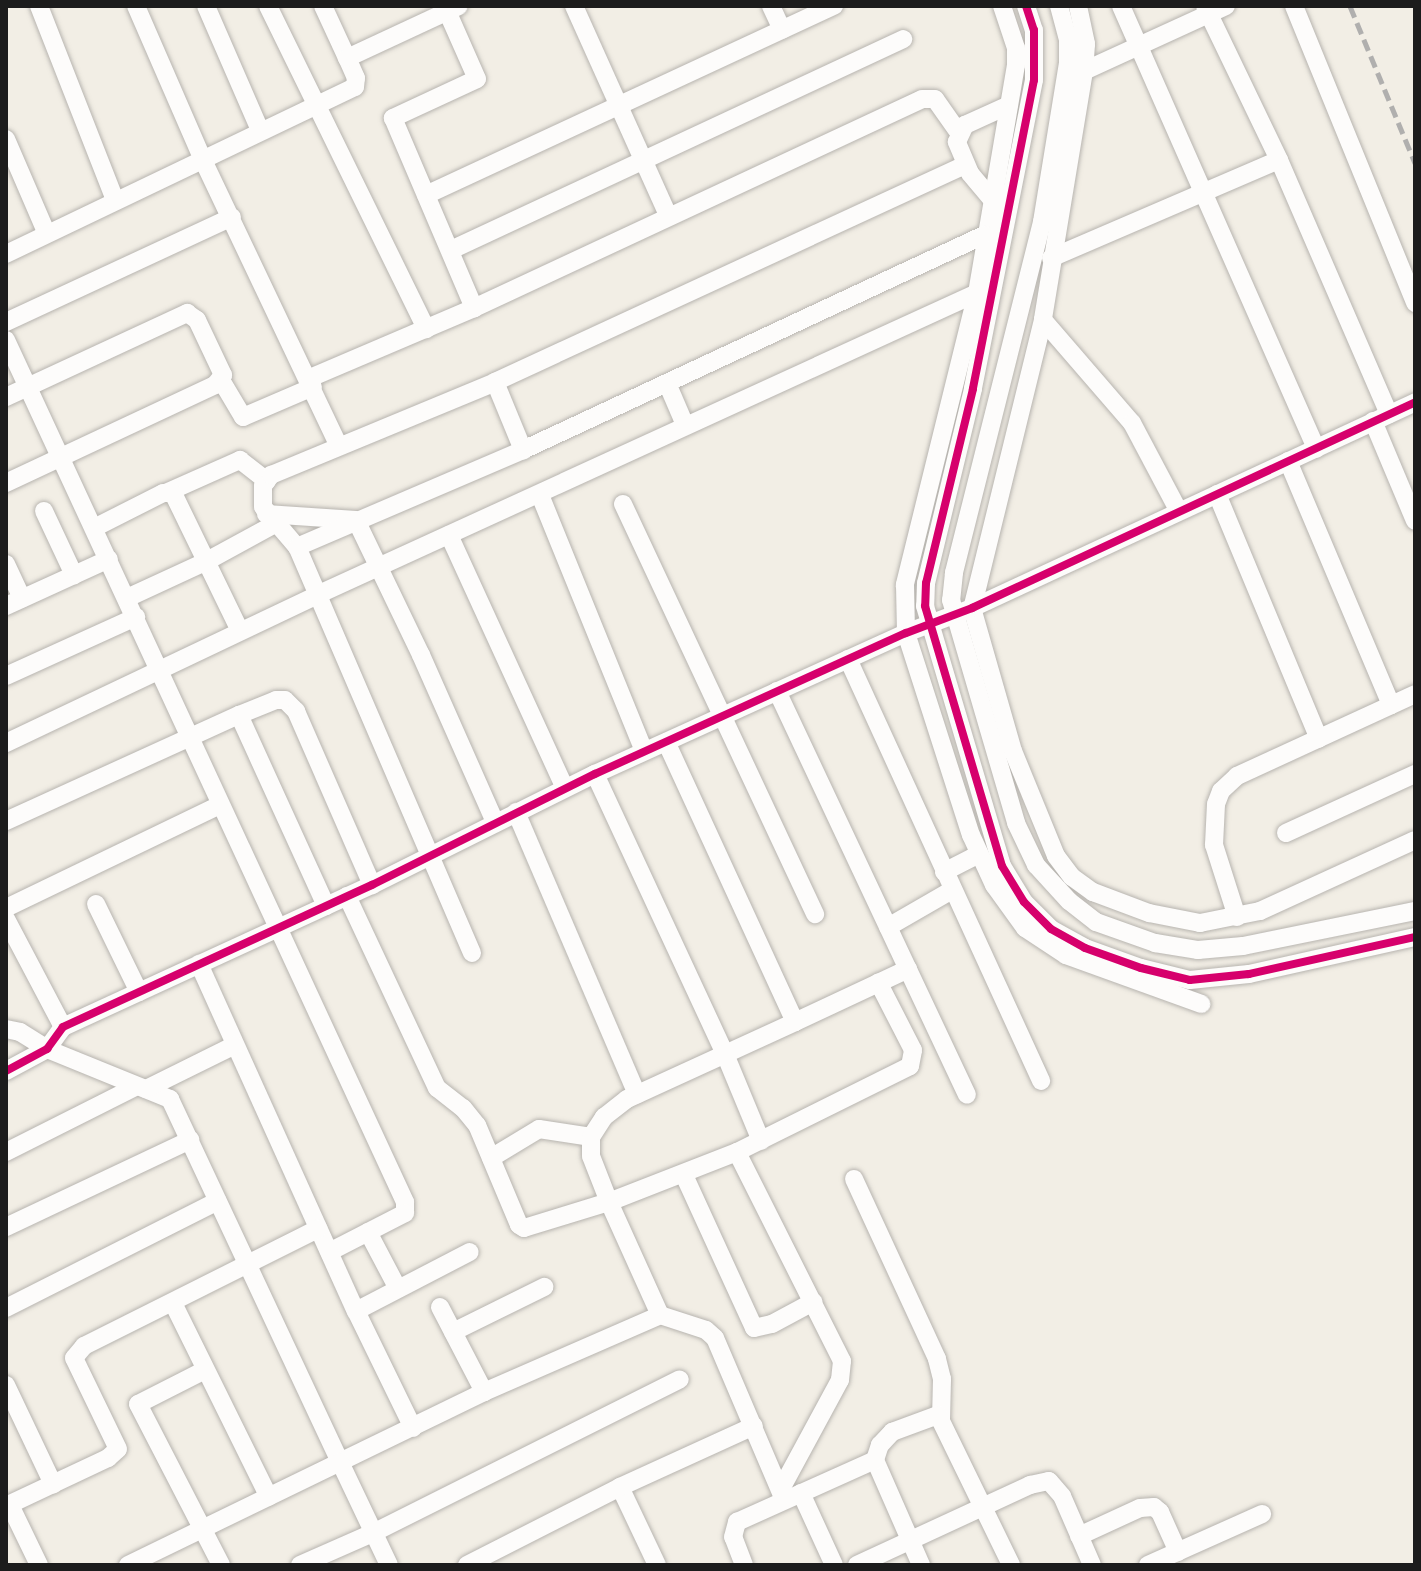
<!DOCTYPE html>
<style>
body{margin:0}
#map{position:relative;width:1421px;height:1571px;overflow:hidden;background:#f2eee5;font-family:Sriracha,sans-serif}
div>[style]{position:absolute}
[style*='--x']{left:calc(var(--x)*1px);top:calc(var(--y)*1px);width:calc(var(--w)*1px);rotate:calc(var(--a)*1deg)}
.roads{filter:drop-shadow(0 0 2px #b7b4af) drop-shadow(0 0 2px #b7b4af)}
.minor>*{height:18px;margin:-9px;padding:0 9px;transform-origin:9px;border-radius:9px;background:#fdfcfb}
.rail>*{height:5px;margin-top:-2.5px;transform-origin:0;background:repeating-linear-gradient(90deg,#b0afae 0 12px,transparent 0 18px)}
.cycleway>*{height:8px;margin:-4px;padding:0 4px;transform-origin:4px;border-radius:4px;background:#d6006c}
span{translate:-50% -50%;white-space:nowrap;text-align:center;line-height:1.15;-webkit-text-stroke:6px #fff;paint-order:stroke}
.frame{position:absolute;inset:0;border:8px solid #1c1c1c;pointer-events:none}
</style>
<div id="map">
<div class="roads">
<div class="minor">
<i style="--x:39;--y:6;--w:208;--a:68.6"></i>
<i style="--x:136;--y:6;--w:166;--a:66.5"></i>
<i style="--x:202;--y:158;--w:319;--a:64.6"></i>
<i style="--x:206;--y:6;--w:135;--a:66.5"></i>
<i style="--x:268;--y:6;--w:360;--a:63.9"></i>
<i style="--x:323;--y:6;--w:57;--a:65.2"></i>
<i style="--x:574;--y:6;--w:229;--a:65.8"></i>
<i style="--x:771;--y:6;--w:26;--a:65"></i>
<i style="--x:1002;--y:6;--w:44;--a:71.6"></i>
<i style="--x:1016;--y:48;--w:17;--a:90"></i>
<i style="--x:1016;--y:65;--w:231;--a:99.7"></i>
<i style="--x:977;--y:293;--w:301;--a:103.9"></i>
<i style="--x:905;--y:585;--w:48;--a:88.8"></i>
<i style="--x:906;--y:633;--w:212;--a:72.2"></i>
<i style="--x:971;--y:835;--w:55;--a:65.3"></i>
<i style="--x:994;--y:885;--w:53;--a:54.2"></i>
<i style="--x:1025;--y:928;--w:49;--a:33.4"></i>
<i style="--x:1066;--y:955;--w:144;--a:19.9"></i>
<i style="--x:1026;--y:6;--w:25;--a:72"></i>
<i style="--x:1034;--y:30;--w:50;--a:90"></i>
<i style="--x:1034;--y:80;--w:315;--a:101.2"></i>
<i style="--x:973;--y:389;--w:200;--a:103.6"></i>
<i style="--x:926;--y:583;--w:23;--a:92"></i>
<i style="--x:925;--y:606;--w:271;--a:73.5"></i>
<i style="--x:1002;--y:866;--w:42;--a:58.6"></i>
<i style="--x:1024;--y:902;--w:38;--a:45"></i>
<i style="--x:1051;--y:929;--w:39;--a:29"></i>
<i style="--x:1085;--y:948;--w:59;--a:19.7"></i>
<i style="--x:1141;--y:968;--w:50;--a:13.8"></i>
<i style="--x:1190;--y:980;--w:59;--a:-5.8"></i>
<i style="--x:1249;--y:974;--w:170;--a:-12.6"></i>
<i style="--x:1059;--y:6;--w:35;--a:75"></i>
<i style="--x:1068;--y:40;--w:23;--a:90"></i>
<i style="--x:1068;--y:63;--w:161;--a:99.3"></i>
<i style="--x:1042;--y:222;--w:362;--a:104.1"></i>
<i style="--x:954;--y:573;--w:27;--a:96"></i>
<i style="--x:951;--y:600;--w:232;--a:73.7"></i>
<i style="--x:1016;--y:823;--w:47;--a:64.5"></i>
<i style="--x:1036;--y:865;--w:49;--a:47.5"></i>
<i style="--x:1069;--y:901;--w:34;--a:38"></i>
<i style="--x:1096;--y:922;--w:63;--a:19.6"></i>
<i style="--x:1155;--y:943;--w:44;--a:9.2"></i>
<i style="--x:1198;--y:950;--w:45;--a:-5.1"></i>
<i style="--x:1243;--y:946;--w:176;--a:-11.5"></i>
<i style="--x:1078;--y:6;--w:39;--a:78"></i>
<i style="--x:1086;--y:44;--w:27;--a:94"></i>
<i style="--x:1084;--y:71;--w:252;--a:99.4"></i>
<i style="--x:1043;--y:320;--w:297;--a:103.8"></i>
<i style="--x:972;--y:608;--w:149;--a:74"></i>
<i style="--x:1013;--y:751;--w:113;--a:67.7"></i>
<i style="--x:1056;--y:856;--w:26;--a:53"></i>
<i style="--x:1072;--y:877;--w:26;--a:36"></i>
<i style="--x:1093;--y:892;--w:60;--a:20.6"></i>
<i style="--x:1149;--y:913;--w:52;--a:11.1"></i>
<i style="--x:1200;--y:923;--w:61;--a:-11.3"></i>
<i style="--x:1260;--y:911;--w:170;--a:-24.6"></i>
<i style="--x:1121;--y:6;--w:484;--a:66.2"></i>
<i style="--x:1205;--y:6;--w:171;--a:64.3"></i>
<i style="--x:1279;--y:160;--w:277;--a:66.6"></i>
<i style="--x:1294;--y:6;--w:321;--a:67.8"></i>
<i style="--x:447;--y:11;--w:74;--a:66.2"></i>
<i style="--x:477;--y:79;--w:93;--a:155.1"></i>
<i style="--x:393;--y:118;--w:207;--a:66.9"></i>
<i style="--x:1084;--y:71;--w:156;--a:-24.6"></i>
<i style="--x:6;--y:139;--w:101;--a:66.7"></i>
<i style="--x:426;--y:195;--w:450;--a:-24.9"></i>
<i style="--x:994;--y:202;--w:38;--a:-130"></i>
<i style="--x:970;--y:173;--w:34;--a:-113"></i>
<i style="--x:957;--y:142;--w:19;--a:-65"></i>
<i style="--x:965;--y:125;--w:48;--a:-24.4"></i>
<i style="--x:451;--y:250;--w:499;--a:-25"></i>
<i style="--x:6;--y:254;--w:387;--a:-25.6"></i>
<i style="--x:355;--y:87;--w:9;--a:-84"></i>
<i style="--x:356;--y:78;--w:22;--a:-114"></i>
<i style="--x:347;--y:58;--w:123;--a:-24.9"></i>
<i style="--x:1051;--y:258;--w:248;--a:-23.3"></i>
<i style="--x:1043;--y:320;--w:136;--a:49.2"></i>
<i style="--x:1132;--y:423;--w:98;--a:62.1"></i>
<i style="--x:6;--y:322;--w:249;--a:-24.9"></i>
<i style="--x:6;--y:340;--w:950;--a:65.16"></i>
<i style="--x:405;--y:1202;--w:11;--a:90"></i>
<i style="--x:405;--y:1213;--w:85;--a:152.8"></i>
<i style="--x:310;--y:378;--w:178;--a:-23.1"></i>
<i style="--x:474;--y:308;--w:494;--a:-25"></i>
<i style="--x:922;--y:99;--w:13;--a:0"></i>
<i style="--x:935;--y:99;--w:42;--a:54.8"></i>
<i style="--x:221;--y:380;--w:43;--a:59.3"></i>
<i style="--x:243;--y:417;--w:76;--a:-23.2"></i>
<i style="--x:495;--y:382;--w:74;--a:67.6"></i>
<i style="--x:667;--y:383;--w:46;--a:66.8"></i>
<i style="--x:6;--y:397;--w:200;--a:-24.9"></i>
<i style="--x:187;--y:313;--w:12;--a:35"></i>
<i style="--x:197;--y:320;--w:61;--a:64.7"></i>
<i style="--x:223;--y:375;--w:13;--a:129"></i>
<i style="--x:215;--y:385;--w:231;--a:154.9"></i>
<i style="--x:1373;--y:421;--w:108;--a:67.2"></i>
<i style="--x:1288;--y:461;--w:265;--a:67.1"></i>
<i style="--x:168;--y:492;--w:79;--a:-24"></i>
<i style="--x:240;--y:460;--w:34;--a:38"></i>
<i style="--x:1217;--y:494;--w:265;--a:67.4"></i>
<i style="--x:540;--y:495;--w:276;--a:67.9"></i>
<i style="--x:623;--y:504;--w:453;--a:64.9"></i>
<i style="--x:44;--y:511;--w:71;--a:64.9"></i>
<i style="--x:266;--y:514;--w:90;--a:3.8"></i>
<i style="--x:356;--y:520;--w:150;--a:64.3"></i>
<i style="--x:421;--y:655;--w:183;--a:66.1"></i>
<i style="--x:94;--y:528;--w:77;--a:-26.9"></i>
<i style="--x:163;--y:493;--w:10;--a:0"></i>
<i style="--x:173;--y:493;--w:153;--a:64.1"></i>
<i style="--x:449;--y:535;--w:278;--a:65.4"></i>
<i style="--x:297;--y:547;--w:52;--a:-130.4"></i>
<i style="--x:263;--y:507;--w:21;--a:-90"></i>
<i style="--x:263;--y:486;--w:14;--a:-54"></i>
<i style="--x:271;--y:475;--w:243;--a:-22.5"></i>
<i style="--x:495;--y:382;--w:518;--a:-24.78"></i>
<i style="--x:6;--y:564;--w:38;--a:65"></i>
<i style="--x:127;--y:598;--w:88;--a:-24.8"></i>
<i style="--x:207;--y:561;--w:77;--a:-28.6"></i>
<i style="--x:6;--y:606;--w:113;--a:-24.5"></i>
<i style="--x:848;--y:659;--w:464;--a:65.4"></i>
<i style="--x:6;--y:676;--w:143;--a:-24.4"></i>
<i style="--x:777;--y:691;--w:446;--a:64.8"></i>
<i style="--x:239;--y:715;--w:210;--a:65.5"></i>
<i style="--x:6;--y:743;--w:344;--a:-25.4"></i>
<i style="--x:317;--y:595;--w:726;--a:-24.59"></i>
<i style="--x:595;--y:774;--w:309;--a:65.1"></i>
<i style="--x:725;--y:1054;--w:94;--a:67.5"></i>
<i style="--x:516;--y:812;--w:307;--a:66.8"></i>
<i style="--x:6;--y:821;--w:256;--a:-24.5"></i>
<i style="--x:239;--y:715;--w:40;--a:-22"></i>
<i style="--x:276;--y:700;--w:9;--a:0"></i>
<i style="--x:285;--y:700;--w:16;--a:45"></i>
<i style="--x:296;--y:711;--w:190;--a:66.4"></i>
<i style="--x:1286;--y:833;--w:142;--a:-24.6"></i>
<i style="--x:944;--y:872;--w:39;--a:-27"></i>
<i style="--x:347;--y:896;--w:212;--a:64.9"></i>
<i style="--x:437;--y:1088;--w:33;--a:38"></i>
<i style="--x:463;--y:1108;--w:22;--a:51"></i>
<i style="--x:477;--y:1125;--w:108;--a:67.2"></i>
<i style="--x:519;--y:1225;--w:6;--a:31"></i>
<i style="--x:524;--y:1228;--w:89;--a:-17"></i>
<i style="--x:609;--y:1202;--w:137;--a:-21.3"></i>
<i style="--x:96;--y:904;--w:98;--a:64"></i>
<i style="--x:6;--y:908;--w:237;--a:-25.7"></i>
<i style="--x:1237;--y:917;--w:76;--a:-107.7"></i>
<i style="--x:1214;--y:845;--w:41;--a:-87.2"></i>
<i style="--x:1216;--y:804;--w:14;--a:-69"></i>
<i style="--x:1221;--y:791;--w:22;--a:-43"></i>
<i style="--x:1237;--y:776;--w:196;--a:-24.7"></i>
<i style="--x:6;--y:919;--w:122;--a:62.2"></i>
<i style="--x:888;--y:927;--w:74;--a:-30"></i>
<i style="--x:472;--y:953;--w:442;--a:-113.3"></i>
<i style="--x:297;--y:547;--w:246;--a:-23.2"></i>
<i style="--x:523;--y:450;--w:509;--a:-25"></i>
<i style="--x:199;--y:964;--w:381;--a:65.7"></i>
<i style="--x:356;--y:1311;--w:130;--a:64"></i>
<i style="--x:795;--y:1022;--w:125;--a:-25.1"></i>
<i style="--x:6;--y:1029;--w:14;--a:12"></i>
<i style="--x:20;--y:1032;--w:32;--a:32"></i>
<i style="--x:47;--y:1049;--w:133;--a:22.1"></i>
<i style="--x:170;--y:1099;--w:401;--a:64.9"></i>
<i style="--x:340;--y:1462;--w:160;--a:-25.9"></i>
<i style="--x:484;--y:1392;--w:192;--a:-23.6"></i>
<i style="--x:660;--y:1315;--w:48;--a:18.1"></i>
<i style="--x:706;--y:1330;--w:12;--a:42"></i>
<i style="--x:715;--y:1338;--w:176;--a:66.9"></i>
<i style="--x:6;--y:1071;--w:47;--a:-28.2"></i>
<i style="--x:47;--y:1049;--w:27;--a:-54"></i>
<i style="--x:63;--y:1027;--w:340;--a:-24.7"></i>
<i style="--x:372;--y:885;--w:249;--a:-26.5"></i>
<i style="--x:595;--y:774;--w:341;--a:-24.4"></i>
<i style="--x:906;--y:633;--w:71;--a:-20.7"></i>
<i style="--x:972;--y:608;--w:489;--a:-24.9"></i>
<i style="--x:146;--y:1089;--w:99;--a:-26.3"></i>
<i style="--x:6;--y:1152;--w:144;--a:-26.7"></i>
<i style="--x:491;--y:1158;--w:56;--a:-31.1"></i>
<i style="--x:539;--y:1129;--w:53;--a:8.7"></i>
<i style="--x:684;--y:1175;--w:168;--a:65.4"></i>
<i style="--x:754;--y:1328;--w:18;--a:-13"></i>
<i style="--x:772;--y:1324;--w:47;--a:-28.2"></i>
<i style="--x:854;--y:1179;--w:198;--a:65.2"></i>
<i style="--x:937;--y:1359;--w:21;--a:76"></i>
<i style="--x:942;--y:1379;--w:40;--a:91.4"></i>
<i style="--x:6;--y:1227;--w:204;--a:-25.3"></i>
<i style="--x:368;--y:1232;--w:64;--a:62.2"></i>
<i style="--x:173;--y:1303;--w:216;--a:63.7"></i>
<i style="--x:440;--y:1307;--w:96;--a:62.6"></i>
<i style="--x:6;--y:1308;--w:237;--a:-26.8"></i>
<i style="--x:356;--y:1311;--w:128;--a:-27.4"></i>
<i style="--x:660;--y:1315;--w:124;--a:-114.3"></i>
<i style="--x:609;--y:1202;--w:49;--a:-111.4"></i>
<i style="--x:591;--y:1156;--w:19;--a:-90"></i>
<i style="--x:591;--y:1137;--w:24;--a:-57"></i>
<i style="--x:604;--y:1117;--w:29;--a:-38"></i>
<i style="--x:627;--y:1099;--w:185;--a:-24.6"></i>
<i style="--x:795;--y:1022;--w:308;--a:-114.7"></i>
<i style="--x:453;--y:1332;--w:102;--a:-26.3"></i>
<i style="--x:205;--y:1370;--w:75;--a:153.1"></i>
<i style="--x:138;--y:1404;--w:181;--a:62.7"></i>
<i style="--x:6;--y:1385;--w:110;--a:64.6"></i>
<i style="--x:875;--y:1460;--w:115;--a:66.3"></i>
<i style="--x:620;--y:1487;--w:86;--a:64.6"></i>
<i style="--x:781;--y:1489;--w:124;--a:-61.6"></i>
<i style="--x:840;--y:1380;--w:19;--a:-84"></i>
<i style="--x:842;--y:1361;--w:234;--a:-116.7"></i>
<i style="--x:737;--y:1152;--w:193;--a:-26.4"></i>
<i style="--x:910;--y:1066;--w:16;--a:-79"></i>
<i style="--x:913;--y:1050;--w:76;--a:-117.2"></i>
<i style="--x:801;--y:1493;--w:79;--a:65.4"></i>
<i style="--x:10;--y:1505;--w:67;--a:64.2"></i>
<i style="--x:6;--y:1506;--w:113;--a:-25.2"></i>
<i style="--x:108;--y:1458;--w:13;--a:-42"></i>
<i style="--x:118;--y:1449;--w:101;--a:-115.8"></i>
<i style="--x:74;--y:1358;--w:16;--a:-50"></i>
<i style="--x:84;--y:1346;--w:262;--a:-26.6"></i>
<i style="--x:1079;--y:1536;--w:67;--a:-24.7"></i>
<i style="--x:1140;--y:1508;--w:14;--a:-4"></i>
<i style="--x:1154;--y:1507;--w:8;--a:40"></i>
<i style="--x:1160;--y:1512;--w:44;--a:65.8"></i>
<i style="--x:128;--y:1565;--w:236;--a:-25.9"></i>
<i style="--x:340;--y:1462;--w:114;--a:64.6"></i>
<i style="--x:300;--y:1565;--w:80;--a:-23.7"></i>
<i style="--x:373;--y:1533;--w:343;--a:-26.6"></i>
<i style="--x:467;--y:1565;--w:172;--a:-27"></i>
<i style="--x:620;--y:1487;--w:147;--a:-24.5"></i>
<i style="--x:744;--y:1565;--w:30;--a:-111"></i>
<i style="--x:733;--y:1537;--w:16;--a:-75"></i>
<i style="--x:737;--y:1522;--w:151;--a:-24.2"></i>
<i style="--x:875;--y:1460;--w:16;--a:-72"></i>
<i style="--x:880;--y:1445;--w:18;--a:-47"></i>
<i style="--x:892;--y:1432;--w:49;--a:-20.3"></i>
<i style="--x:938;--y:1415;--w:167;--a:64"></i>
<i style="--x:857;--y:1565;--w:191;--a:-24.8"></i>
<i style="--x:1030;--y:1485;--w:19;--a:-12"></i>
<i style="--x:1049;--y:1481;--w:20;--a:49"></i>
<i style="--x:1062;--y:1496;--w:75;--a:66.5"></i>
<i style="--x:1148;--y:1565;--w:125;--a:-24.1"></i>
</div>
</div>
<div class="rail">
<i style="--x:1350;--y:6;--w:170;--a:67.5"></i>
</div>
<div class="cycleway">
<i style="--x:1026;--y:6;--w:25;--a:72"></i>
<i style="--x:1034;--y:30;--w:50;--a:90"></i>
<i style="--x:1034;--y:80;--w:315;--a:101.2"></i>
<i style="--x:973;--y:389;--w:200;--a:103.6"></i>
<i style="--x:926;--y:583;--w:23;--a:92"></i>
<i style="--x:925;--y:606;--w:271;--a:73.5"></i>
<i style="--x:1002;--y:866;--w:42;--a:58.6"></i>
<i style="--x:1024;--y:902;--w:38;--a:45"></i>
<i style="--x:1051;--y:929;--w:39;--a:29"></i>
<i style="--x:1085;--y:948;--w:59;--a:19.7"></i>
<i style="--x:1141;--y:968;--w:50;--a:13.8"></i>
<i style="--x:1190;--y:980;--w:59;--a:-5.8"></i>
<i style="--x:1249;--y:974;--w:170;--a:-12.6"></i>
<i style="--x:6;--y:1071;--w:47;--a:-28.2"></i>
<i style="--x:47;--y:1049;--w:27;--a:-54"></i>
<i style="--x:63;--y:1027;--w:340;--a:-24.7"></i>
<i style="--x:372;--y:885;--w:249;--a:-26.5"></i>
<i style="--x:595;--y:774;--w:341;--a:-24.4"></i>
<i style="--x:906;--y:633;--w:71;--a:-20.7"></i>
<i style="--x:972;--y:608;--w:489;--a:-24.9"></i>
</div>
<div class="frame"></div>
</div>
